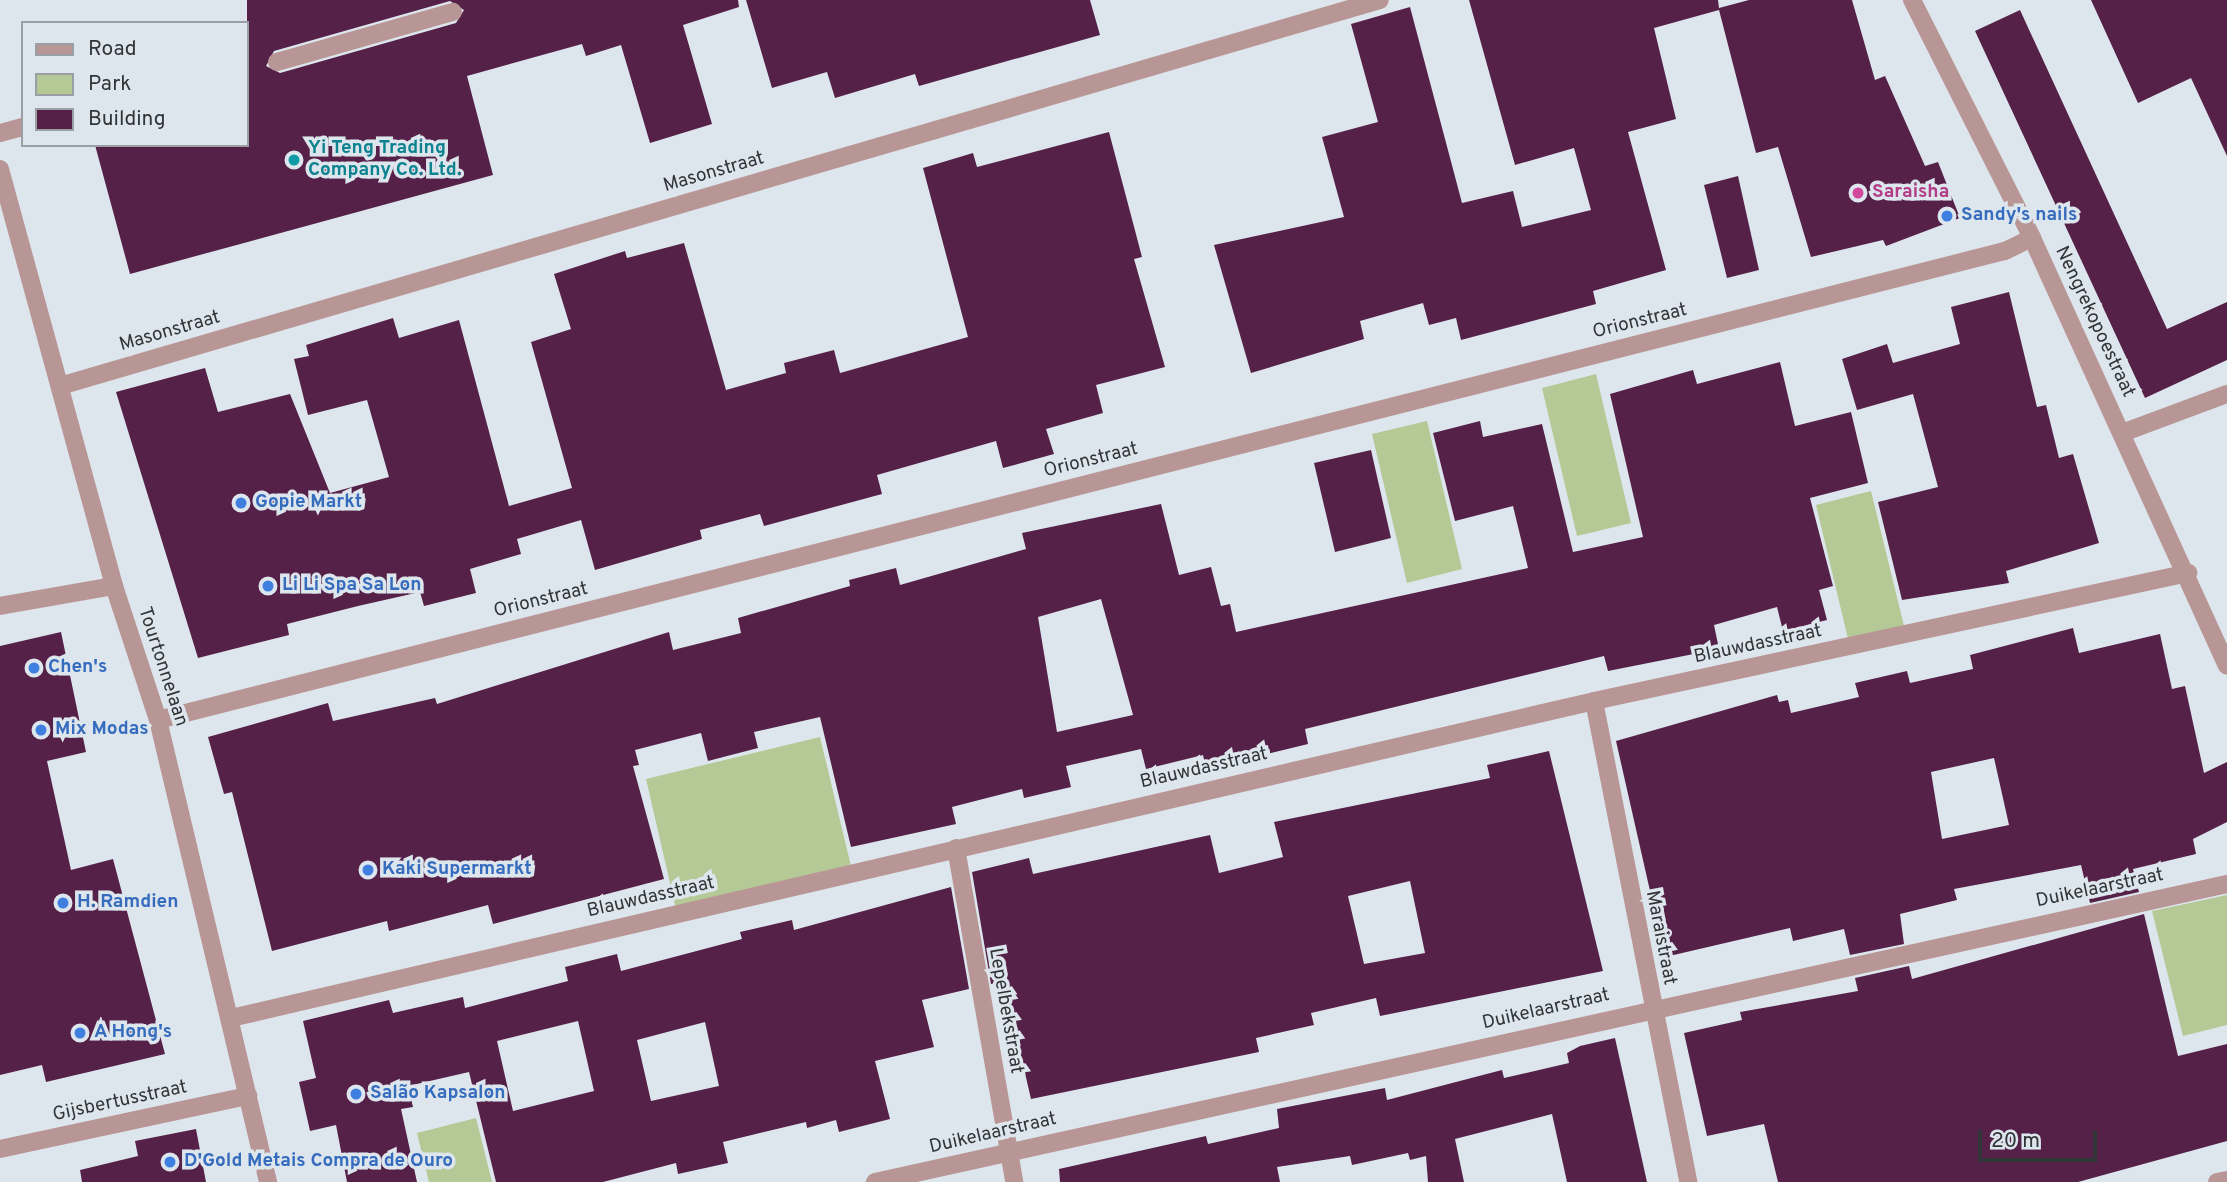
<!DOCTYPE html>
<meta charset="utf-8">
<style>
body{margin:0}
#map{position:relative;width:2227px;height:1182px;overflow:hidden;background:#dee6ed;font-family:Overpass,sans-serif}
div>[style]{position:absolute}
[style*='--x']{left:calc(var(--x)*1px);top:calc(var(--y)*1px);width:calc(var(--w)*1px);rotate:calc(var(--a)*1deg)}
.green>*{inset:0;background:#b4c995}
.building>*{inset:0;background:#552148}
.service>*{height:18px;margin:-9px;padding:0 9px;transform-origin:9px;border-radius:9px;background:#b99696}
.minor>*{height:18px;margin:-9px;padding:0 9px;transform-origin:9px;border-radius:9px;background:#b99696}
.tertiary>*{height:18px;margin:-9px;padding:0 9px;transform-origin:9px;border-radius:9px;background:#b99696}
.dots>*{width:19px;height:19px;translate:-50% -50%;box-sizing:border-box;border:4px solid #dee6ed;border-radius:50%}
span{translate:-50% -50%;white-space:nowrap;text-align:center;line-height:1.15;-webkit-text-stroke:7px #dee6ed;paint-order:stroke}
.culture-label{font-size:19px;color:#0d838f;font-weight:700}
.left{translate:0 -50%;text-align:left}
.street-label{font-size:19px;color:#323538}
.hotel-label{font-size:19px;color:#b23c85;font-weight:700}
.shop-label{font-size:19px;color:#366cbe;font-weight:700}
.legend{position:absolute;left:21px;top:21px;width:228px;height:126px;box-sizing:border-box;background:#dee6ed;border:2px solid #999fa5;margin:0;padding:9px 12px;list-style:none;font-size:21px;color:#323538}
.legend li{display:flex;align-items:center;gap:14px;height:35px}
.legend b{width:35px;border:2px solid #999fa5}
.scale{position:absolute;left:1978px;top:1130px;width:119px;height:32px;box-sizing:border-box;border:4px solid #323538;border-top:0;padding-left:9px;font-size:21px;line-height:24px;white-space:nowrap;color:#323538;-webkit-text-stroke:5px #dee6ed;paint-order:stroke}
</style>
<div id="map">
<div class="green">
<i style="clip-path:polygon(1596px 374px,1631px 523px,1577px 536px,1542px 388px)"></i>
<i style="clip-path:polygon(1427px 421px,1462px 569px,1407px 583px,1372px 434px)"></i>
<i style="clip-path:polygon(1871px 491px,1906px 634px,1850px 647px,1816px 505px)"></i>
<i style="clip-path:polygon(820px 737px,851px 866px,676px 909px,646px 779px)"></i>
<i style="clip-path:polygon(2227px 895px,2227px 1025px,2183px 1036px,2152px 911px)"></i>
<i style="clip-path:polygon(476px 1118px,492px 1182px,429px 1182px,417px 1133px)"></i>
</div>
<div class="building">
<i style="clip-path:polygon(evenodd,247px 0,738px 0,739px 7px,683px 25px,712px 124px,650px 143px,621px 45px,586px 56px,582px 44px,467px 76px,493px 175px,130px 274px,95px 145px,247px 145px,247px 0,450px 1px,464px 10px,456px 23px,280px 73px,266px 66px,274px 51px,450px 1px)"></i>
<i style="clip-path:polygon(746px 0,1090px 0,1100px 35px,919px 86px,915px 74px,835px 98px,827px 72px,772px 88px)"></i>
<i style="clip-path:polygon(1469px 0,1718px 0,1719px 8px,1749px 0,1852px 0,1875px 80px,1885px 76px,1925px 166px,1938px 162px,1960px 218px,1886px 246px,1883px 240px,1811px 257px,1778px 147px,1756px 153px,1719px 10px,1654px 28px,1676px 119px,1628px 132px,1666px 270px,1593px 291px,1596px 304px,1461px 340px,1456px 318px,1429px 325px,1423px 303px,1360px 321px,1364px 339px,1251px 373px,1214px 245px,1344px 217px,1322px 137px,1378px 122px,1351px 24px,1410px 7px,1462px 203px,1513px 191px,1522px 227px,1591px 210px,1574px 148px,1515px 165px)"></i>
<i style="clip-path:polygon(2091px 0,2227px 0,2227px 156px,2191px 78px,2138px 103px)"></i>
<i style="clip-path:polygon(2020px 10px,2167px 329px,2227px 302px,2227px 360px,2145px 398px,1975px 31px)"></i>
<i style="clip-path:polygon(1109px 132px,1142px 257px,1134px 259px,1165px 367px,1096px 385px,1103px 413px,1046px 429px,1054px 454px,1003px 468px,996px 441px,877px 475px,882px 494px,764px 526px,760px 514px,700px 530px,702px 539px,595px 570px,581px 520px,517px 539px,521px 554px,470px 569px,476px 593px,424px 606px,420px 592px,358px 606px,287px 624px,289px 635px,198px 658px,116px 392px,205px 368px,218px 412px,290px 394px,330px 493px,389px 477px,367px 400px,308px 415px,294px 359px,309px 356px,306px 345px,393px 318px,399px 338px,459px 320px,509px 506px,572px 488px,531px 342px,571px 329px,554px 274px,625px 251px,627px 258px,684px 243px,726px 390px,786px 373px,784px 363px,834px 350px,840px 373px,968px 337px,923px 168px,973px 153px,977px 167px)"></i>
<i style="clip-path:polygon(1738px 176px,1759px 270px,1727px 278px,1704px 185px)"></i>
<i style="clip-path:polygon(2009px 292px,2037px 407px,2046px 405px,2059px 458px,2073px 454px,2099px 543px,2006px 571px,2009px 583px,1902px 600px,1878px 502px,1938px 487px,1913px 394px,1857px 410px,1842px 359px,1887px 344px,1893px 363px,1960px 344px,1951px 307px)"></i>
<i style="clip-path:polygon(evenodd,1780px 362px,1795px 426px,1851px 412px,1868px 483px,1810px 498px,1833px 586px,1819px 590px,1827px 620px,1783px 631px,1777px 607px,1714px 625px,1719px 649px,1608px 671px,1604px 656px,1305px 729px,1308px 744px,1206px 769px,1203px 755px,1146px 769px,1141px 749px,1066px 766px,1071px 787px,1024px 798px,1022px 789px,952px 807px,956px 824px,851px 847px,820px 717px,754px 732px,758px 748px,708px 761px,701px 733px,635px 750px,639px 765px,633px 766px,664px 879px,493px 924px,488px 905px,389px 931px,387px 921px,272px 951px,232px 792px,224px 794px,208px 737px,328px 703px,333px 721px,435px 698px,437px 704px,669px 632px,673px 650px,741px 633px,738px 618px,850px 586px,849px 580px,896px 568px,900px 585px,1026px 549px,1022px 533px,1161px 504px,1179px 575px,1211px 567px,1221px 606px,1230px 604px,1236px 632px,1528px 568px,1513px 506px,1455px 521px,1433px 433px,1480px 421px,1483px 437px,1542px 424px,1573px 552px,1643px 537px,1610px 394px,1693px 370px,1697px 384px,1780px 362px,1101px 599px,1133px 715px,1057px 732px,1038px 617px,1101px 599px)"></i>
<i style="clip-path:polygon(1371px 450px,1391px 538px,1335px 552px,1314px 463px)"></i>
<i style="clip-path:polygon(evenodd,2073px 628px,2079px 653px,2160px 634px,2172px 689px,2185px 686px,2204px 773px,2227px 762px,2227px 822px,2193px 839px,2196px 854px,2133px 869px,2139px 892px,2090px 903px,2081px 865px,1954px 889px,1957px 900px,1900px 914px,1904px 944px,1850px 955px,1844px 929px,1793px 941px,1790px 928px,1665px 957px,1616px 741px,1777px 695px,1779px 702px,1788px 700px,1791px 713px,1859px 697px,1855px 683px,1907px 671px,1910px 683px,1973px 669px,1970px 655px,2073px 628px,1994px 758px,2009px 825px,1942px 839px,1931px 772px,1994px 758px)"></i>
<i style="clip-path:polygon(61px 632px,86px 752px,47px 761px,71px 870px,113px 859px,165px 1054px,46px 1082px,42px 1065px,0 1075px,0 646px)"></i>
<i style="clip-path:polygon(evenodd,1549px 751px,1603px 971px,1380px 1016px,1376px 998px,1311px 1013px,1314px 1025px,1256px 1038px,1259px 1052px,1031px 1099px,1004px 982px,991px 984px,972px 872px,1029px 858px,1033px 874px,1210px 835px,1219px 873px,1283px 857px,1274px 822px,1490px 778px,1487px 765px,1549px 751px,1410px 881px,1425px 953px,1364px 964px,1348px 896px,1410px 881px)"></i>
<i style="clip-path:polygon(evenodd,951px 887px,969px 989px,922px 1000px,934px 1047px,875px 1061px,890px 1119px,839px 1132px,836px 1120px,807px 1128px,806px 1122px,723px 1142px,728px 1163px,678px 1174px,676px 1163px,603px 1182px,496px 1182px,469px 1072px,408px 1086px,413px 1107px,401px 1109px,417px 1182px,347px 1182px,336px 1125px,310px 1131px,299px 1082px,316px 1078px,303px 1021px,389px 1000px,393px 1013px,463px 997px,465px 1008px,568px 981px,565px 967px,617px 954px,621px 971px,742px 939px,740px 932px,792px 920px,794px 930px,951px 887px,578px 1021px,594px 1091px,513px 1111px,497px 1041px,578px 1021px,951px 887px,705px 1022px,719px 1086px,651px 1101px,637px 1040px,705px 1022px)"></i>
<i style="clip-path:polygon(2144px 914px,2178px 1056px,2227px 1044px,2227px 1141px,2078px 1182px,1778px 1182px,1764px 1124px,1707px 1136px,1684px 1033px,1742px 1020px,1740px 1012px,1858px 991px,1855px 978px,1909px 966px,1912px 979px)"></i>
<i style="clip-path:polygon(1615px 1038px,1647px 1182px,1567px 1182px,1552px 1114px,1455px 1139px,1464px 1182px,1428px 1182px,1426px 1156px,1410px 1160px,1408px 1153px,1352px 1165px,1350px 1156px,1277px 1167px,1280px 1182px,1060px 1182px,1059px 1169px,1206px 1136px,1208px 1144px,1279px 1128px,1277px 1109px,1385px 1088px,1387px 1100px,1502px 1070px,1504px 1078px,1569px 1063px,1567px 1053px,1580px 1046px)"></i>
<i style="clip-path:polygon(196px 1129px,206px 1182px,82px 1182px,80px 1170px,138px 1156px,135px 1141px)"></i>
</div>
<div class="service">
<i style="--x:277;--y:62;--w:183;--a:-15.9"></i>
<i style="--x:0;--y:133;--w:24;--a:-15"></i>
<i style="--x:2122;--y:433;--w:112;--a:-20.4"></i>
</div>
<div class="minor">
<i style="--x:1912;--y:0;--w:267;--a:63.2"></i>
<i style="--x:2032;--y:238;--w:470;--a:65.5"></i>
<i style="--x:60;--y:386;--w:1375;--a:-16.3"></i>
<i style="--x:0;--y:606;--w:116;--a:-10"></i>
<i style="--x:1594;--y:701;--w:490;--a:78.9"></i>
<i style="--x:158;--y:720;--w:1906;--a:-14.25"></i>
<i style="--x:2005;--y:251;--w:30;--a:-26"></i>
<i style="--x:956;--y:848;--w:339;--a:80.1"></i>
<i style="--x:231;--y:1018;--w:1399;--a:-13.09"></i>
<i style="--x:1594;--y:701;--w:608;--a:-12.16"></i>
<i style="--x:0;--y:1149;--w:254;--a:-12.1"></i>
<i style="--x:875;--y:1182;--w:1384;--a:-12.43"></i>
<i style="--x:2217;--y:1182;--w:10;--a:-11"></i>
</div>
<div class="tertiary">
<i style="--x:0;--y:169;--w:432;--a:74.7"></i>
<i style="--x:114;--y:586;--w:141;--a:71.8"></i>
<i style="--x:158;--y:720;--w:475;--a:76.6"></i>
</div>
<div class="dots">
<i style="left:294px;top:160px;background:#0f9aa8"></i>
<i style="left:1858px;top:193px;background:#d1479c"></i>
<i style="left:1947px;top:216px;background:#3f7fe0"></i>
<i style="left:241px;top:503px;background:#3f7fe0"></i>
<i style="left:268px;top:586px;background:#3f7fe0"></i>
<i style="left:34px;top:668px;background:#3f7fe0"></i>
<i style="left:41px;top:730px;background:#3f7fe0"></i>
<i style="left:368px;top:870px;background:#3f7fe0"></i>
<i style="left:63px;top:903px;background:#3f7fe0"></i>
<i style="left:80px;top:1033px;background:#3f7fe0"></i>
<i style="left:356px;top:1094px;background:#3f7fe0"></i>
<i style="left:170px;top:1162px;background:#3f7fe0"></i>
</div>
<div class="culture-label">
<span class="left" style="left:308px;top:160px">Yi Teng Trading<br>Company Co. Ltd.</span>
</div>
<div class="street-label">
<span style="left:714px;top:173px;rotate:-16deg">Masonstraat</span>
<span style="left:1640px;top:322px;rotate:-14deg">Orionstraat</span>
<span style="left:2094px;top:322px;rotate:65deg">Nengrekopoestraat</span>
<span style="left:170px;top:332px;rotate:-16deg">Masonstraat</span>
<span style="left:1091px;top:461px;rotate:-14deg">Orionstraat</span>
<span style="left:541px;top:601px;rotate:-14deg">Orionstraat</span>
<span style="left:1758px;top:645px;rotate:-12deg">Blauwdasstraat</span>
<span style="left:162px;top:667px;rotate:72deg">Tourtonnelaan</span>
<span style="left:1204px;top:769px;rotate:-13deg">Blauwdasstraat</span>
<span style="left:2100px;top:889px;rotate:-12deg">Duikelaarstraat</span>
<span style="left:651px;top:898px;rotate:-13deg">Blauwdasstraat</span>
<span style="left:1660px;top:938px;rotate:79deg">Maraistraat</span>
<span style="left:1546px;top:1010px;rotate:-13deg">Duikelaarstraat</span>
<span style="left:1005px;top:1011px;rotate:80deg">Lepelbekstraat</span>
<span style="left:120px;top:1102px;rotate:-12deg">Gijsbertusstraat</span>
<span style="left:993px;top:1134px;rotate:-13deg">Duikelaarstraat</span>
</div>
<div class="hotel-label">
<span class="left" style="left:1872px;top:193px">Saraisha</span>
</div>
<div class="shop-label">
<span class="left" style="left:1961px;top:216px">Sandy's nails</span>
<span class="left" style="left:255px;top:503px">Gopie Markt</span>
<span class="left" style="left:282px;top:586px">Li Li Spa Sa Lon</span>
<span class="left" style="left:48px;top:668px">Chen's</span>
<span class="left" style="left:55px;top:730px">Mix Modas</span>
<span class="left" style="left:382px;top:870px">Kaki Supermarkt</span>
<span class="left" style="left:77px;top:903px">H. Ramdien</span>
<span class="left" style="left:94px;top:1033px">A Hong's</span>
<span class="left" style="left:370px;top:1094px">Salão Kapsalon</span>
<span class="left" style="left:184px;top:1162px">D'Gold Metais Compra de Ouro</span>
</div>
<ul class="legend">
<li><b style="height:9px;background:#b99696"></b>Road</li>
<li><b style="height:19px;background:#b4c995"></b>Park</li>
<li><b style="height:19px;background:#552148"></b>Building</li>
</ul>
<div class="scale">20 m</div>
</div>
